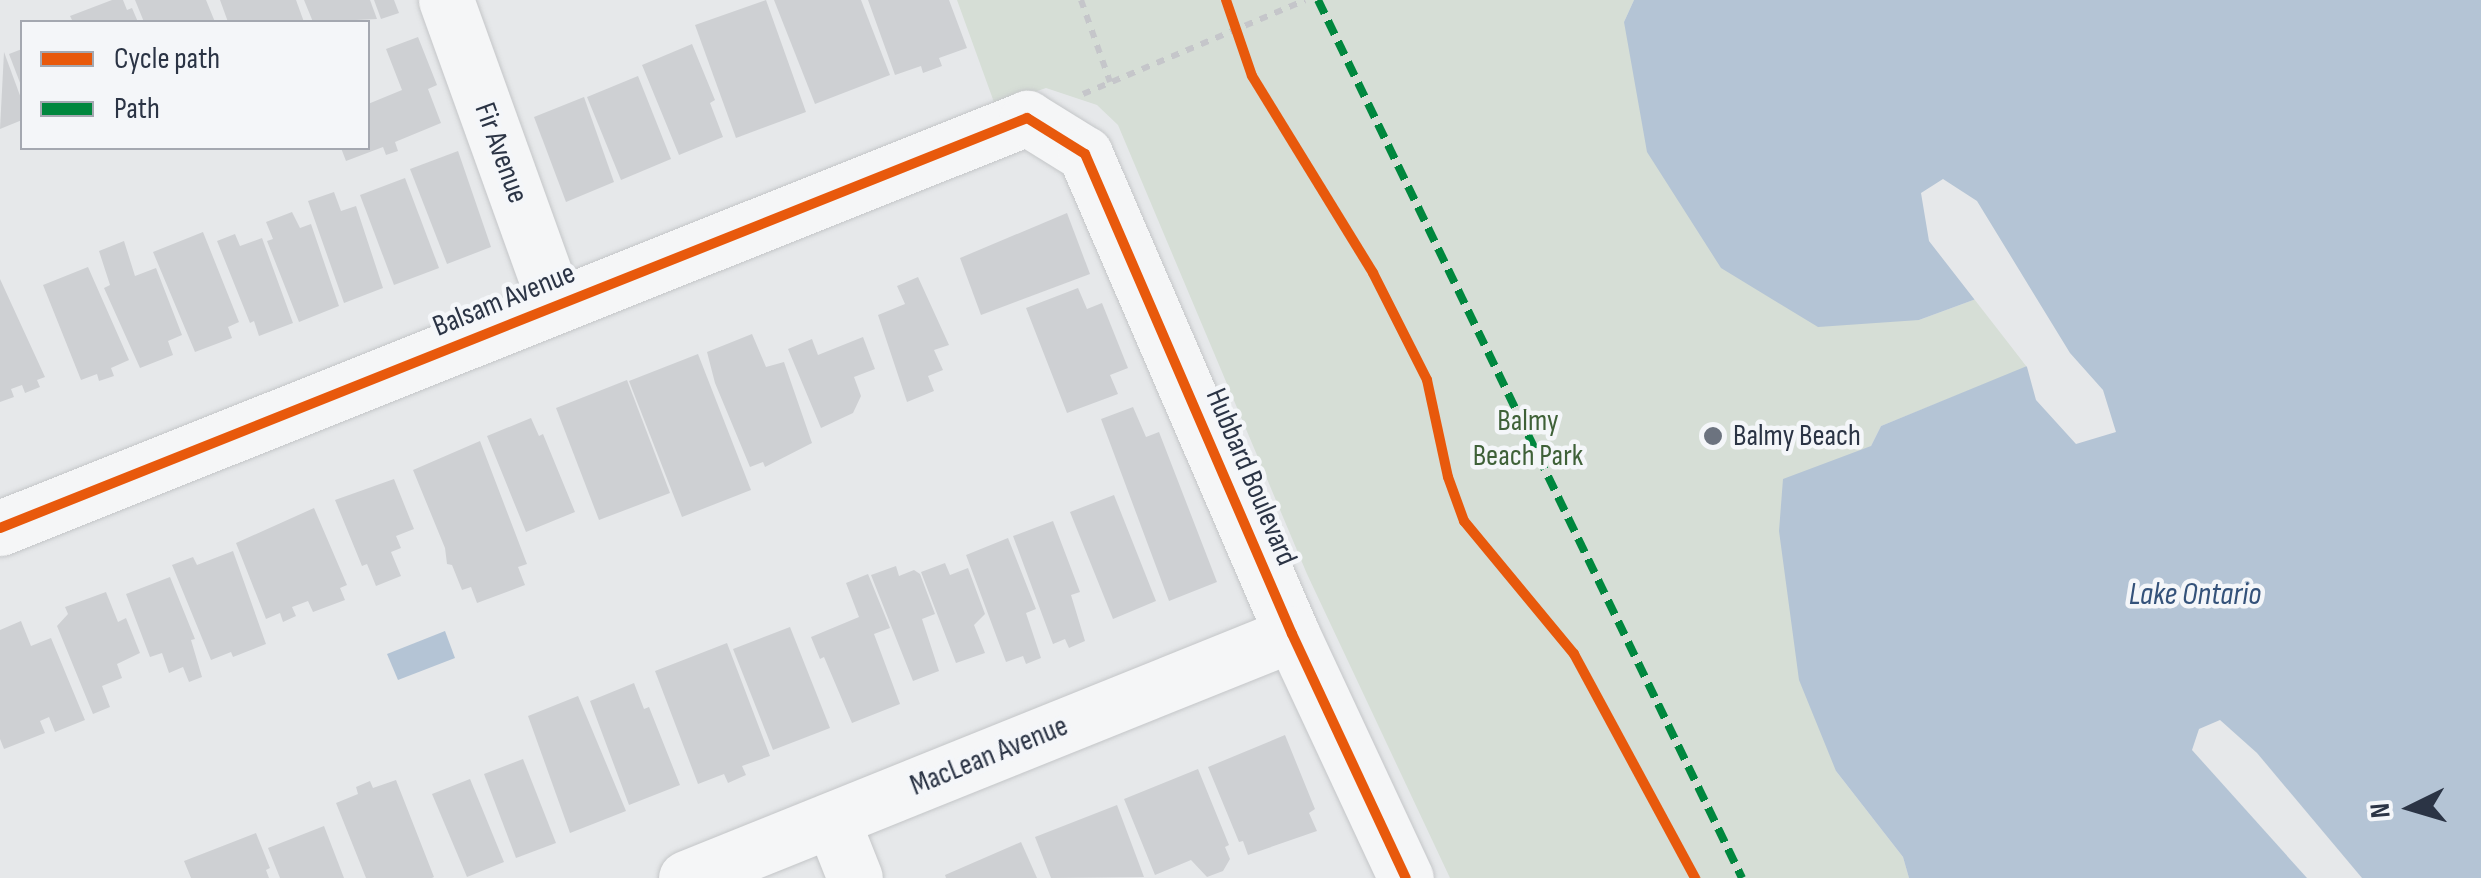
<!DOCTYPE html>
<style>
body{margin:0}
#map{position:relative;width:2481px;height:878px;overflow:hidden;background:#e6e8ea;font-family:"Sofia Sans Condensed",sans-serif}
div>[style]{position:absolute}
[style*='--x']{left:calc(var(--x)*1px);top:calc(var(--y)*1px);width:calc(var(--w)*1px);rotate:calc(var(--a)*1deg)}
.green>*{inset:0;background:#d6ded6}
.water>*{inset:0;background:#b4c4d5}
.pier>*{inset:0;background:#e6e8ea}
.building>*{inset:0;background:#ced0d3}
.path>*{height:6px;margin-top:-3px;transform-origin:0;background:repeating-linear-gradient(90deg,#c5c6ca 0 8px,transparent 0 16px)}
.roads{filter:drop-shadow(0 0 2px #c4c6c8) drop-shadow(0 0 2px #c4c6c8)}
.minor>*{height:55px;margin:-27.5px;padding:0 27.5px;transform-origin:27.5px;border-radius:27.5px;background:#f5f6f7}
.quiet>*{height:8px;margin-top:-4px;transform-origin:0;background:repeating-linear-gradient(90deg,#00873e 0 15px,transparent 0 23px)}
.cycleway>*{height:10px;margin:-5px;padding:0 5px;transform-origin:5px;border-radius:5px;background:#e8590c}
.dots>*{width:28px;height:28px;translate:-50% -50%;box-sizing:border-box;border:5px solid #f4f6f9;border-radius:50%}
span{translate:-50% -50%;white-space:nowrap;text-align:center;line-height:1.15;-webkit-text-stroke:9px #f4f6f9;paint-order:stroke}
.street-label{font-size:30px;color:#2b3445}
.park-label{font-size:30px;color:#3f6138}
.poi-label{font-size:30px;color:#2b3445}
.left{translate:0 -50%;text-align:left}
.water-label{font-size:32px;color:#34527a;font-style:italic}
.legend{position:absolute;left:20px;top:20px;width:350px;height:130px;box-sizing:border-box;background:#f4f6f9;border:2px solid #a4a8b1;margin:0;padding:12px 18px;list-style:none;font-size:30px;color:#2b3445}
.legend li{display:flex;align-items:center;gap:20px;height:50px}
.legend b{width:50px;border:2px solid #a4a8b1}
.north{position:absolute;left:2361px;top:758px;width:100px;height:100px;-webkit-text-stroke:8px #f4f6f9;paint-order:stroke;rotate:265deg;font-size:28px;font-weight:700;line-height:40px;text-align:center;color:#2b3445}
.north::after{content:'';display:block;margin:auto;width:35px;height:45px;background:#2b3445;clip-path:polygon(50% 0,100% 100%,50% 72%,0 100%)}
</style>
<div id="map">
<div class="green">
<i style="clip-path:polygon(957px 0,1634px 0,1624px 22px,1919px 320px,1976px 299px,2027px 367px,1881px 426px,1871px 446px,1836px 771px,1903px 857px,1909px 878px,1450px 878px,1307px 574px,1118px 125px,1097px 105px,1046px 88px,995px 105px)"></i>
</div>
<div class="water">
<i style="clip-path:polygon(1634px 0,2481px 0,2481px 878px,1909px 878px,1903px 857px,1836px 771px,1799px 680px,1779px 531px,1783px 479px,1871px 446px,1881px 426px,2027px 366px,1976px 299px,1919px 320px,1818px 327px,1721px 268px,1647px 152px,1624px 22px)"></i>
<i style="clip-path:polygon(445px 631px,455px 658px,398px 680px,387px 654px)"></i>
</div>
<div class="pier">
<i style="clip-path:polygon(1943px 179px,1977px 201px,2070px 353px,2103px 390px,2116px 432px,2076px 444px,2036px 400px,2027px 367px,1929px 241px,1921px 193px)"></i>
<i style="clip-path:polygon(2220px 720px,2257px 753px,2362px 878px,2307px 878px,2192px 750px,2199px 729px)"></i>
</div>
<div class="building">
<i style="clip-path:polygon(112px 0,123px 0,127px 10px,132px 8px,138px 22px,73px 22px,70px 16px)"></i>
<i style="clip-path:polygon(135px 0,206px 0,215px 22px,144px 22px)"></i>
<i style="clip-path:polygon(220px 0,296px 0,304px 22px,228px 22px)"></i>
<i style="clip-path:polygon(304px 0,370px 0,377px 19px,313px 22px)"></i>
<i style="clip-path:polygon(374px 0,394px 0,399px 13px,381px 19px)"></i>
<i style="clip-path:polygon(766px 0,806px 112px,736px 138px,695px 25px)"></i>
<i style="clip-path:polygon(774px 0,861px 0,890px 75px,815px 104px)"></i>
<i style="clip-path:polygon(868px 0,949px 0,967px 48px,939px 58px,942px 66px,923px 73px,921px 66px,895px 75px)"></i>
<i style="clip-path:polygon(418px 37px,437px 85px,428px 89px,441px 123px,395px 142px,398px 151px,386px 155px,383px 147px,346px 161px,341px 148px,368px 148px,368px 104px,402px 90px,386px 49px)"></i>
<i style="clip-path:polygon(692px 44px,715px 100px,710px 103px,723px 137px,679px 155px,642px 65px)"></i>
<i style="clip-path:polygon(22px 49px,22px 88px,9px 54px)"></i>
<i style="clip-path:polygon(4px 52px,22px 101px,22px 120px,0 129px)"></i>
<i style="clip-path:polygon(638px 76px,671px 159px,621px 180px,587px 97px)"></i>
<i style="clip-path:polygon(584px 97px,614px 182px,566px 202px,534px 117px)"></i>
<i style="clip-path:polygon(458px 151px,491px 247px,447px 264px,410px 169px)"></i>
<i style="clip-path:polygon(405px 178px,439px 268px,394px 285px,360px 195px)"></i>
<i style="clip-path:polygon(334px 192px,341px 211px,356px 206px,383px 288px,344px 303px,308px 201px)"></i>
<i style="clip-path:polygon(292px 212px,300px 228px,311px 224px,339px 306px,299px 322px,267px 241px,273px 239px,266px 222px)"></i>
<i style="clip-path:polygon(1067px 213px,1090px 274px,981px 315px,960px 258px)"></i>
<i style="clip-path:polygon(203px 232px,239px 322px,228px 327px,232px 338px,195px 352px,153px 252px)"></i>
<i style="clip-path:polygon(235px 234px,240px 246px,262px 238px,293px 323px,259px 336px,254px 321px,250px 323px,217px 241px)"></i>
<i style="clip-path:polygon(124px 241px,135px 276px,156px 268px,182px 335px,168px 341px,173px 355px,140px 368px,104px 288px,110px 285px,99px 251px)"></i>
<i style="clip-path:polygon(88px 267px,129px 360px,111px 368px,114px 376px,99px 381px,97px 374px,81px 380px,43px 285px)"></i>
<i style="clip-path:polygon(918px 277px,949px 345px,934px 350px,943px 370px,928px 376px,934px 391px,907px 402px,878px 315px,905px 304px,897px 286px)"></i>
<i style="clip-path:polygon(0 279px,45px 377px,37px 380px,40px 387px,25px 393px,22px 385px,11px 389px,14px 397px,0 402px)"></i>
<i style="clip-path:polygon(1078px 288px,1087px 309px,1102px 303px,1128px 368px,1110px 375px,1118px 394px,1067px 413px,1026px 308px)"></i>
<i style="clip-path:polygon(752px 334px,766px 367px,784px 362px,812px 443px,765px 467px,763px 462px,750px 467px,715px 383px,707px 352px)"></i>
<i style="clip-path:polygon(863px 337px,875px 369px,854px 377px,861px 396px,853px 413px,821px 428px,788px 349px,812px 339px,818px 355px)"></i>
<i style="clip-path:polygon(698px 354px,751px 490px,682px 517px,629px 381px)"></i>
<i style="clip-path:polygon(627px 380px,670px 493px,599px 520px,556px 408px)"></i>
<i style="clip-path:polygon(1133px 407px,1146px 437px,1159px 432px,1217px 582px,1169px 601px,1101px 419px)"></i>
<i style="clip-path:polygon(531px 418px,539px 436px,543px 434px,575px 512px,526px 532px,487px 436px)"></i>
<i style="clip-path:polygon(480px 441px,527px 564px,518px 567px,525px 585px,477px 603px,471px 587px,462px 590px,452px 565px,447px 564px,445px 548px,413px 470px)"></i>
<i style="clip-path:polygon(394px 479px,414px 529px,396px 536px,401px 548px,391px 552px,401px 576px,376px 586px,367px 564px,362px 566px,335px 500px)"></i>
<i style="clip-path:polygon(1114px 495px,1156px 601px,1113px 619px,1070px 512px)"></i>
<i style="clip-path:polygon(314px 508px,347px 585px,340px 588px,345px 600px,313px 612px,308px 601px,292px 607px,296px 616px,283px 622px,280px 613px,266px 619px,236px 543px)"></i>
<i style="clip-path:polygon(1053px 521px,1080px 592px,1071px 595px,1085px 641px,1069px 648px,1065px 639px,1053px 644px,1013px 536px)"></i>
<i style="clip-path:polygon(1008px 538px,1036px 609px,1026px 613px,1041px 658px,1026px 664px,1023px 656px,1006px 662px,966px 555px)"></i>
<i style="clip-path:polygon(233px 551px,266px 644px,233px 657px,231px 652px,211px 660px,172px 565px,193px 557px,197px 565px)"></i>
<i style="clip-path:polygon(945px 563px,950px 575px,968px 568px,985px 614px,974px 625px,985px 653px,956px 663px,921px 572px)"></i>
<i style="clip-path:polygon(896px 566px,899px 576px,914px 570px,920px 574px,935px 614px,922px 619px,939px 671px,913px 681px,871px 575px)"></i>
<i style="clip-path:polygon(868px 574px,890px 628px,874px 634px,900px 704px,852px 723px,824px 657px,820px 659px,811px 637px,859px 617px,846px 583px)"></i>
<i style="clip-path:polygon(170px 577px,195px 639px,191px 640px,202px 677px,189px 682px,183px 667px,169px 673px,162px 653px,150px 657px,126px 594px)"></i>
<i style="clip-path:polygon(106px 592px,118px 622px,126px 618px,140px 653px,117px 664px,122px 678px,102px 686px,110px 707px,93px 714px,57px 626px,68px 614px,65px 607px)"></i>
<i style="clip-path:polygon(21px 621px,31px 646px,51px 638px,85px 720px,55px 732px,49px 717px,40px 721px,45px 733px,4px 749px,0 739px,0 630px)"></i>
<i style="clip-path:polygon(790px 627px,830px 728px,773px 750px,733px 649px)"></i>
<i style="clip-path:polygon(727px 643px,770px 756px,742px 766px,746px 775px,728px 783px,724px 774px,698px 784px,655px 671px)"></i>
<i style="clip-path:polygon(634px 683px,644px 709px,649px 707px,680px 785px,629px 805px,590px 701px)"></i>
<i style="clip-path:polygon(578px 696px,626px 811px,570px 833px,528px 716px)"></i>
<i style="clip-path:polygon(1285px 735px,1315px 809px,1309px 813px,1317px 831px,1248px 855px,1243px 841px,1239px 842px,1208px 767px)"></i>
<i style="clip-path:polygon(523px 759px,556px 843px,516px 858px,484px 774px)"></i>
<i style="clip-path:polygon(1198px 769px,1229px 845px,1225px 847px,1230px 859px,1223px 871px,1207px 877px,1191px 860px,1155px 875px,1124px 799px)"></i>
<i style="clip-path:polygon(470px 779px,504px 862px,467px 877px,432px 794px)"></i>
<i style="clip-path:polygon(396px 780px,434px 877px,432px 878px,366px 878px,336px 803px,358px 794px,356px 787px,370px 781px,373px 788px)"></i>
<i style="clip-path:polygon(1117px 805px,1144px 877px,1051px 878px,1035px 837px)"></i>
<i style="clip-path:polygon(324px 826px,344px 878px,280px 878px,268px 848px)"></i>
<i style="clip-path:polygon(256px 833px,270px 868px,266px 870px,269px 878px,191px 878px,184px 861px)"></i>
<i style="clip-path:polygon(1021px 842px,1037px 878px,946px 878px,945px 875px)"></i>
</div>
<div class="path">
<i style="--x:1081;--y:0;--w:87;--a:70.5"></i>
<i style="--x:1083;--y:94;--w:241;--a:-22.9"></i>
</div>
<div class="roads">
<div class="minor">
<i style="--x:446;--y:0;--w:325;--a:70.2"></i>
<i style="--x:0;--y:528;--w:1106;--a:-21.76"></i>
<i style="--x:1027;--y:118;--w:68;--a:31.8"></i>
<i style="--x:1085;--y:154;--w:523;--a:66.67"></i>
<i style="--x:1292;--y:634;--w:269;--a:65"></i>
<i style="--x:832;--y:820;--w:62;--a:68.4"></i>
<i style="--x:686;--y:878;--w:653;--a:-21.93"></i>
</div>
</div>
<div class="quiet">
<i style="--x:1318;--y:0;--w:975;--a:64.22"></i>
</div>
<div class="cycleway">
<i style="--x:1226;--y:0;--w:80;--a:71.1"></i>
<i style="--x:1252;--y:76;--w:231;--a:58.4"></i>
<i style="--x:1373;--y:273;--w:120;--a:63.2"></i>
<i style="--x:1427;--y:380;--w:99;--a:77.8"></i>
<i style="--x:1448;--y:477;--w:47;--a:70"></i>
<i style="--x:1464;--y:521;--w:173;--a:50.4"></i>
<i style="--x:1574;--y:654;--w:255;--a:61.6"></i>
<i style="--x:0;--y:528;--w:1106;--a:-21.76"></i>
<i style="--x:1027;--y:118;--w:68;--a:31.8"></i>
<i style="--x:1085;--y:154;--w:523;--a:66.67"></i>
<i style="--x:1292;--y:634;--w:269;--a:65"></i>
</div>
<div class="dots">
<i style="left:1713px;top:436px;background:#6c737f"></i>
</div>
<div class="street-label">
<span style="left:501px;top:153px;rotate:70deg">Fir Avenue</span>
<span style="left:504px;top:300px;rotate:-22deg">Balsam Avenue</span>
<span style="left:1251px;top:477px;rotate:67deg">Hubbard Boulevard</span>
<span style="left:989px;top:756px;rotate:-22deg">MacLean Avenue</span>
</div>
<div class="park-label">
<span style="left:1528px;top:438px">Balmy<br>Beach Park</span>
</div>
<div class="poi-label">
<span class="left" style="left:1733px;top:436px">Balmy Beach</span>
</div>
<div class="water-label">
<span style="left:2195px;top:595px">Lake Ontario</span>
</div>
<ul class="legend">
<li><b style="height:12px;background:#e8590c"></b>Cycle path</li>
<li><b style="height:12px;background:#00873e"></b>Path</li>
</ul>
<div class="north">N</div>
</div>
